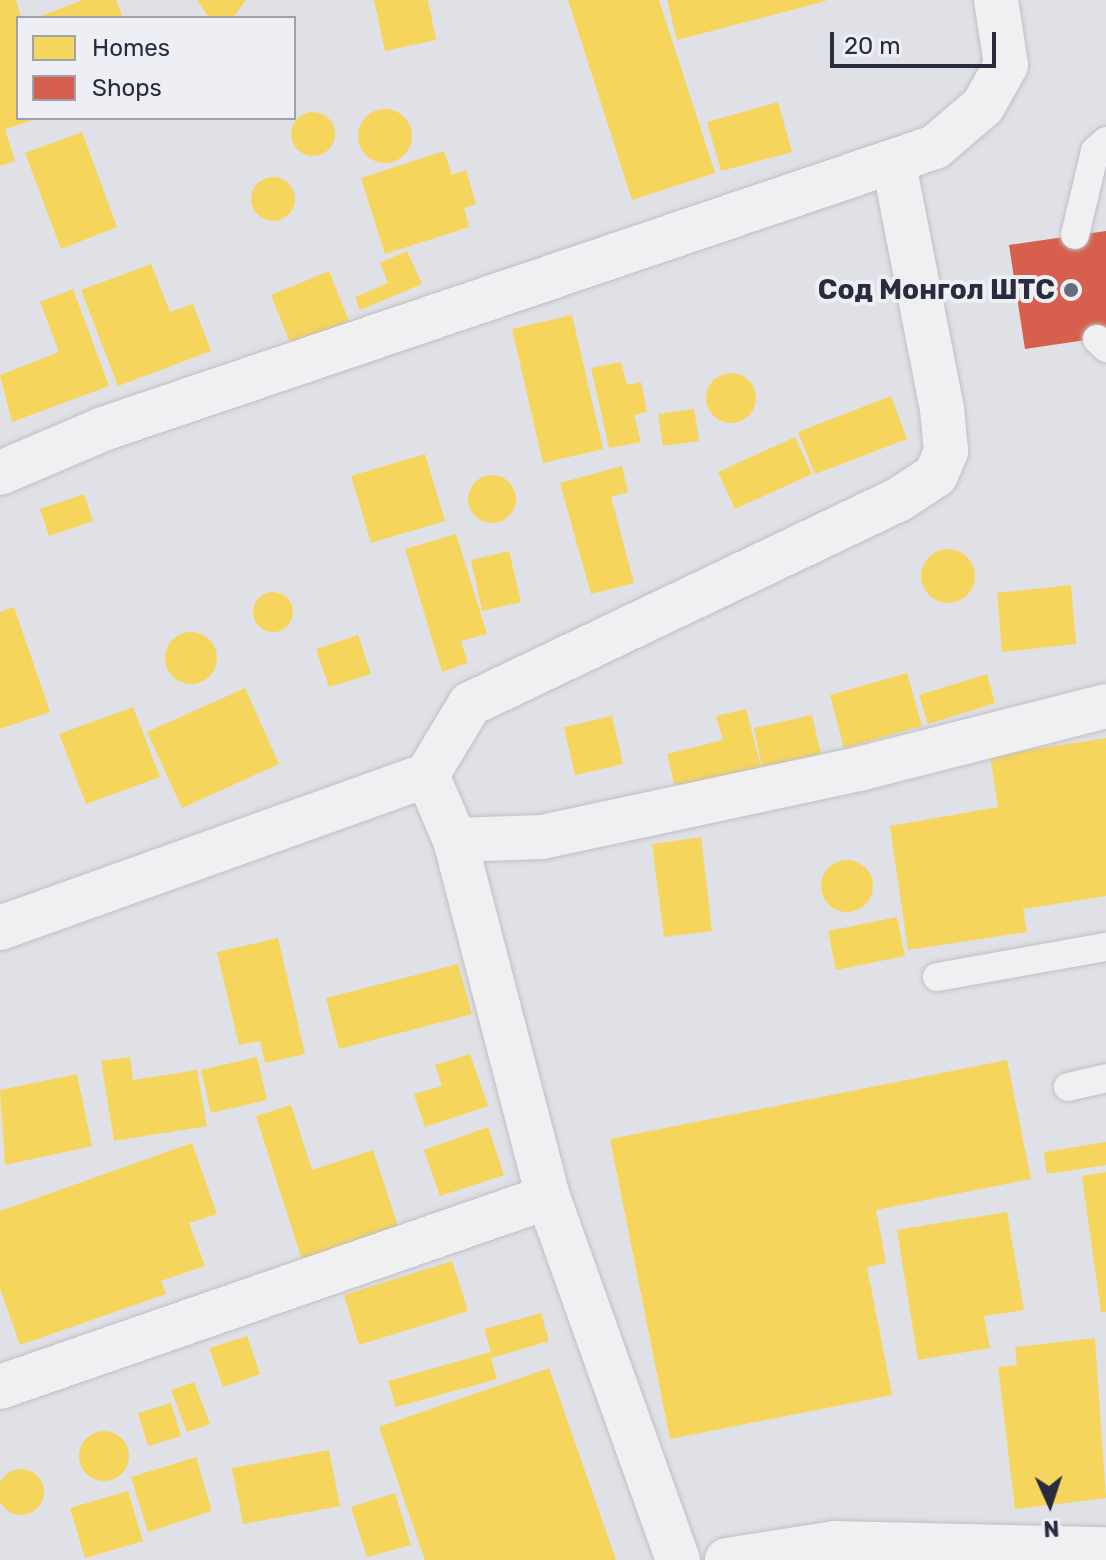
<!DOCTYPE html>
<meta charset="utf-8">
<style>
body{margin:0}
#map{position:relative;width:1106px;height:1560px;overflow:hidden;background:#e0e1e6;font-family:Rubik,sans-serif}
div>[style]{position:absolute}
[style*='--x']{left:calc(var(--x)*1px);top:calc(var(--y)*1px);width:calc(var(--w)*1px);rotate:calc(var(--a)*1deg)}
.homes>*{inset:0;background:#f6d55c}
.round{border-radius:50%}
.shops>*{inset:0;background:#d6604d}
.roads{filter:drop-shadow(0 0 2px #bfbfc4) drop-shadow(0 0 2px #bfbfc4)}
.service>*{height:28px;margin:-14px;padding:0 14px;transform-origin:14px;border-radius:14px;background:#f0f0f2}
.minor>*{height:44px;margin:-22px;padding:0 22px;transform-origin:22px;border-radius:22px;background:#f0f0f2}
.dots>*{width:22px;height:22px;translate:-50% -50%;box-sizing:border-box;border:4px solid #eeeff5;border-radius:50%}
span{translate:-50% -50%;white-space:nowrap;text-align:center;line-height:1.15;-webkit-text-stroke:8px #eeeff5;paint-order:stroke}
.poi-label{font-size:28px;color:#282c3e;font-weight:700}
.right{translate:-100% -50%;text-align:right}
.legend{position:absolute;left:16px;top:16px;width:280px;height:104px;box-sizing:border-box;background:#eeeff5;border:2px solid #9fa1ac;margin:0;padding:10px 14px;list-style:none;font-size:24px;color:#282c3e}
.legend li{display:flex;align-items:center;gap:16px;height:40px}
.legend b{width:40px;border:2px solid #9fa1ac}
.north{position:absolute;left:1010px;top:1464px;width:80px;height:80px;-webkit-text-stroke:6px #eeeff5;paint-order:stroke;rotate:177deg;font-size:22px;font-weight:700;line-height:32px;text-align:center;color:#282c3e}
.north::after{content:'';display:block;margin:auto;width:28px;height:36px;background:#282c3e;clip-path:polygon(50% 0,100% 100%,50% 72%,0 100%)}
.scale{position:absolute;left:830px;top:32px;width:166px;height:36px;box-sizing:border-box;border:4px solid #282c3e;border-top:0;padding-left:10px;font-size:24px;line-height:28px;white-space:nowrap;color:#282c3e;-webkit-text-stroke:6px #eeeff5;paint-order:stroke}
</style>
<div id="map">
<div class="homes">
<i style="clip-path:polygon(0 0,16px 0,21px 18px,18px 118px,37px 119px,5px 129px,15px 161px,0 166px)"></i>
<i style="clip-path:polygon(83px 0,116px 0,123px 18px,35px 18px)"></i>
<i style="clip-path:polygon(197px 0,246px 0,233px 18px,209px 18px)"></i>
<i style="clip-path:polygon(374px 0,428px 0,436px 40px,385px 51px)"></i>
<i style="clip-path:polygon(568px 0,659px 0,715px 173px,632px 200px)"></i>
<i style="clip-path:polygon(667px 0,826px 0,826px 1px,677px 40px)"></i>
<i style="clip-path:polygon(778px 102px,792px 152px,721px 171px,707px 122px)"></i>
<i class="round" style="left:358px;top:109px;width:54px;height:54px"></i>
<i class="round" style="left:291px;top:112px;width:44px;height:44px"></i>
<i style="clip-path:polygon(82px 132px,117px 227px,61px 249px,25px 153px)"></i>
<i style="clip-path:polygon(444px 151px,452px 175px,466px 170px,476px 204px,464px 208px,469px 227px,385px 254px,361px 178px)"></i>
<i class="round" style="left:251px;top:177px;width:44px;height:44px"></i>
<i style="clip-path:polygon(407px 251px,422px 284px,360px 310px,355px 297px,388px 283px,380px 263px)"></i>
<i style="clip-path:polygon(151px 264px,170px 312px,193px 304px,211px 351px,118px 386px,81px 290px)"></i>
<i style="clip-path:polygon(329px 271px,349px 321px,291px 345px,271px 295px)"></i>
<i style="clip-path:polygon(73px 289px,109px 386px,12px 422px,0 375px,59px 352px,40px 302px)"></i>
<i style="clip-path:polygon(572px 315px,603px 449px,543px 463px,512px 329px)"></i>
<i style="clip-path:polygon(621px 362px,627px 385px,641px 382px,647px 412px,634px 415px,641px 442px,609px 448px,591px 368px)"></i>
<i class="round" style="left:706px;top:373px;width:50px;height:50px"></i>
<i style="clip-path:polygon(891px 396px,907px 439px,815px 474px,798px 432px)"></i>
<i style="clip-path:polygon(694px 409px,699px 441px,663px 446px,658px 414px)"></i>
<i style="clip-path:polygon(795px 437px,812px 474px,735px 509px,718px 472px)"></i>
<i style="clip-path:polygon(425px 454px,445px 521px,371px 543px,351px 476px)"></i>
<i style="clip-path:polygon(622px 466px,628px 492px,611px 497px,634px 583px,591px 594px,560px 483px)"></i>
<i class="round" style="left:468px;top:475px;width:48px;height:48px"></i>
<i style="clip-path:polygon(84px 494px,93px 521px,49px 536px,40px 509px)"></i>
<i style="clip-path:polygon(456px 534px,487px 634px,461px 641px,468px 663px,442px 672px,405px 549px)"></i>
<i class="round" style="left:921px;top:549px;width:54px;height:54px"></i>
<i style="clip-path:polygon(509px 551px,521px 602px,482px 611px,471px 560px)"></i>
<i style="clip-path:polygon(1071px 585px,1076px 644px,1002px 652px,997px 593px)"></i>
<i class="round" style="left:253px;top:592px;width:40px;height:40px"></i>
<i style="clip-path:polygon(14px 607px,50px 712px,0 729px,0 612px)"></i>
<i class="round" style="left:165px;top:632px;width:52px;height:52px"></i>
<i style="clip-path:polygon(358px 635px,371px 674px,329px 687px,316px 649px)"></i>
<i style="clip-path:polygon(907px 673px,922px 726px,844px 748px,830px 695px)"></i>
<i style="clip-path:polygon(987px 674px,995px 703px,928px 724px,919px 695px)"></i>
<i style="clip-path:polygon(245px 688px,279px 764px,182px 808px,147px 732px)"></i>
<i style="clip-path:polygon(133px 707px,160px 777px,86px 804px,59px 734px)"></i>
<i style="clip-path:polygon(746px 709px,762px 771px,676px 792px,667px 754px,723px 740px,716px 716px)"></i>
<i style="clip-path:polygon(812px 715px,821px 754px,762px 767px,754px 728px)"></i>
<i style="clip-path:polygon(612px 716px,623px 764px,575px 775px,564px 727px)"></i>
<i style="clip-path:polygon(1106px 738px,1106px 896px,1023px 909px,1027px 932px,908px 950px,890px 826px,998px 807px,990px 756px)"></i>
<i style="clip-path:polygon(701px 837px,712px 931px,664px 937px,652px 844px)"></i>
<i class="round" style="left:821px;top:860px;width:52px;height:52px"></i>
<i style="clip-path:polygon(897px 917px,905px 956px,836px 970px,828px 931px)"></i>
<i style="clip-path:polygon(278px 938px,305px 1054px,265px 1063px,260px 1041px,239px 1045px,217px 952px)"></i>
<i style="clip-path:polygon(458px 964px,472px 1014px,339px 1049px,326px 998px)"></i>
<i style="clip-path:polygon(470px 1054px,488px 1106px,425px 1127px,414px 1094px,442px 1086px,435px 1065px)"></i>
<i style="clip-path:polygon(130px 1057px,133px 1080px,197px 1070px,207px 1126px,114px 1141px,101px 1061px)"></i>
<i style="clip-path:polygon(257px 1057px,267px 1100px,211px 1113px,201px 1070px)"></i>
<i style="clip-path:polygon(1007px 1060px,1031px 1179px,876px 1210px,886px 1263px,867px 1267px,892px 1395px,670px 1439px,610px 1139px)"></i>
<i style="clip-path:polygon(77px 1074px,92px 1146px,5px 1165px,0 1090px)"></i>
<i style="clip-path:polygon(291px 1105px,312px 1170px,373px 1150px,399px 1229px,302px 1260px,256px 1116px)"></i>
<i style="clip-path:polygon(488px 1127px,504px 1175px,440px 1196px,424px 1150px)"></i>
<i style="clip-path:polygon(1106px 1142px,1106px 1165px,1047px 1174px,1044px 1152px)"></i>
<i style="clip-path:polygon(192px 1143px,217px 1214px,189px 1223px,205px 1266px,161px 1281px,166px 1294px,20px 1345px,0 1288px,0 1211px)"></i>
<i style="clip-path:polygon(1106px 1172px,1106px 1312px,1101px 1312px,1082px 1176px)"></i>
<i style="clip-path:polygon(1007px 1212px,1024px 1310px,984px 1316px,990px 1348px,918px 1360px,897px 1230px)"></i>
<i style="clip-path:polygon(452px 1261px,468px 1311px,359px 1345px,344px 1295px)"></i>
<i style="clip-path:polygon(541px 1313px,549px 1341px,491px 1358px,497px 1379px,396px 1407px,388px 1381px,491px 1352px,484px 1329px)"></i>
<i style="clip-path:polygon(247px 1336px,260px 1374px,223px 1387px,209px 1348px)"></i>
<i style="clip-path:polygon(1095px 1338px,1106px 1498px,1015px 1509px,998px 1367px,1017px 1365px,1015px 1347px)"></i>
<i style="clip-path:polygon(549px 1368px,616px 1560px,425px 1560px,379px 1427px)"></i>
<i style="clip-path:polygon(194px 1382px,210px 1424px,187px 1432px,171px 1390px)"></i>
<i style="clip-path:polygon(171px 1403px,181px 1436px,148px 1446px,138px 1413px)"></i>
<i class="round" style="left:79px;top:1431px;width:50px;height:50px"></i>
<i style="clip-path:polygon(329px 1450px,340px 1506px,243px 1524px,232px 1468px)"></i>
<i style="clip-path:polygon(196px 1457px,212px 1511px,148px 1532px,131px 1477px)"></i>
<i class="round" style="left:-2px;top:1469px;width:46px;height:46px"></i>
<i style="clip-path:polygon(128px 1491px,143px 1541px,85px 1558px,70px 1508px)"></i>
<i style="clip-path:polygon(395px 1493px,411px 1545px,367px 1557px,351px 1507px)"></i>
</div>
<div class="shops">
<i style="clip-path:polygon(1106px 231px,1106px 337px,1025px 349px,1009px 245px)"></i>
</div>
<div class="roads">
<div class="service">
<i style="--x:1075;--y:235;--w:86;--a:-76.6"></i>
<i style="--x:1095;--y:151;--w:15;--a:-42"></i>
<i style="--x:1097;--y:339;--w:13;--a:45"></i>
<i style="--x:937;--y:977;--w:172;--a:-10.1"></i>
<i style="--x:1068;--y:1087;--w:39;--a:-13"></i>
</div>
<div class="minor">
<i style="--x:0;--y:473;--w:112;--a:-23.1"></i>
<i style="--x:103;--y:429;--w:878;--a:-18.72"></i>
<i style="--x:935;--y:147;--w:63;--a:-40.5"></i>
<i style="--x:983;--y:106;--w:47;--a:-60.7"></i>
<i style="--x:1006;--y:65;--w:66;--a:-98.7"></i>
<i style="--x:427;--y:775;--w:83;--a:-58.8"></i>
<i style="--x:470;--y:704;--w:474;--a:-25.5"></i>
<i style="--x:898;--y:500;--w:45;--a:-33.3"></i>
<i style="--x:936;--y:475;--w:26;--a:-67"></i>
<i style="--x:946;--y:451;--w:42;--a:-95.4"></i>
<i style="--x:942;--y:409;--w:250;--a:-101.1"></i>
<i style="--x:455;--y:840;--w:369;--a:75.4"></i>
<i style="--x:548;--y:1197;--w:386;--a:70.3"></i>
<i style="--x:0;--y:928;--w:454;--a:-19.7"></i>
<i style="--x:427;--y:775;--w:71;--a:66.7"></i>
<i style="--x:455;--y:840;--w:87;--a:-2"></i>
<i style="--x:542;--y:837;--w:324;--a:-12.1"></i>
<i style="--x:859;--y:769;--w:255;--a:-14.3"></i>
<i style="--x:0;--y:1387;--w:580;--a:-19.12"></i>
<i style="--x:727;--y:1560;--w:108;--a:-9"></i>
<i style="--x:834;--y:1543;--w:272;--a:1.3"></i>
</div>
</div>
<div class="dots">
<i style="left:1071px;top:290px;background:#686b79"></i>
</div>
<div class="poi-label">
<span class="right" style="left:1055px;top:290px">Сод Монгол ШТС</span>
</div>
<ul class="legend">
<li><b style="height:22px;background:#f6d55c"></b>Homes</li>
<li><b style="height:22px;background:#d6604d"></b>Shops</li>
</ul>
<div class="north">N</div>
<div class="scale">20 m</div>
</div>
